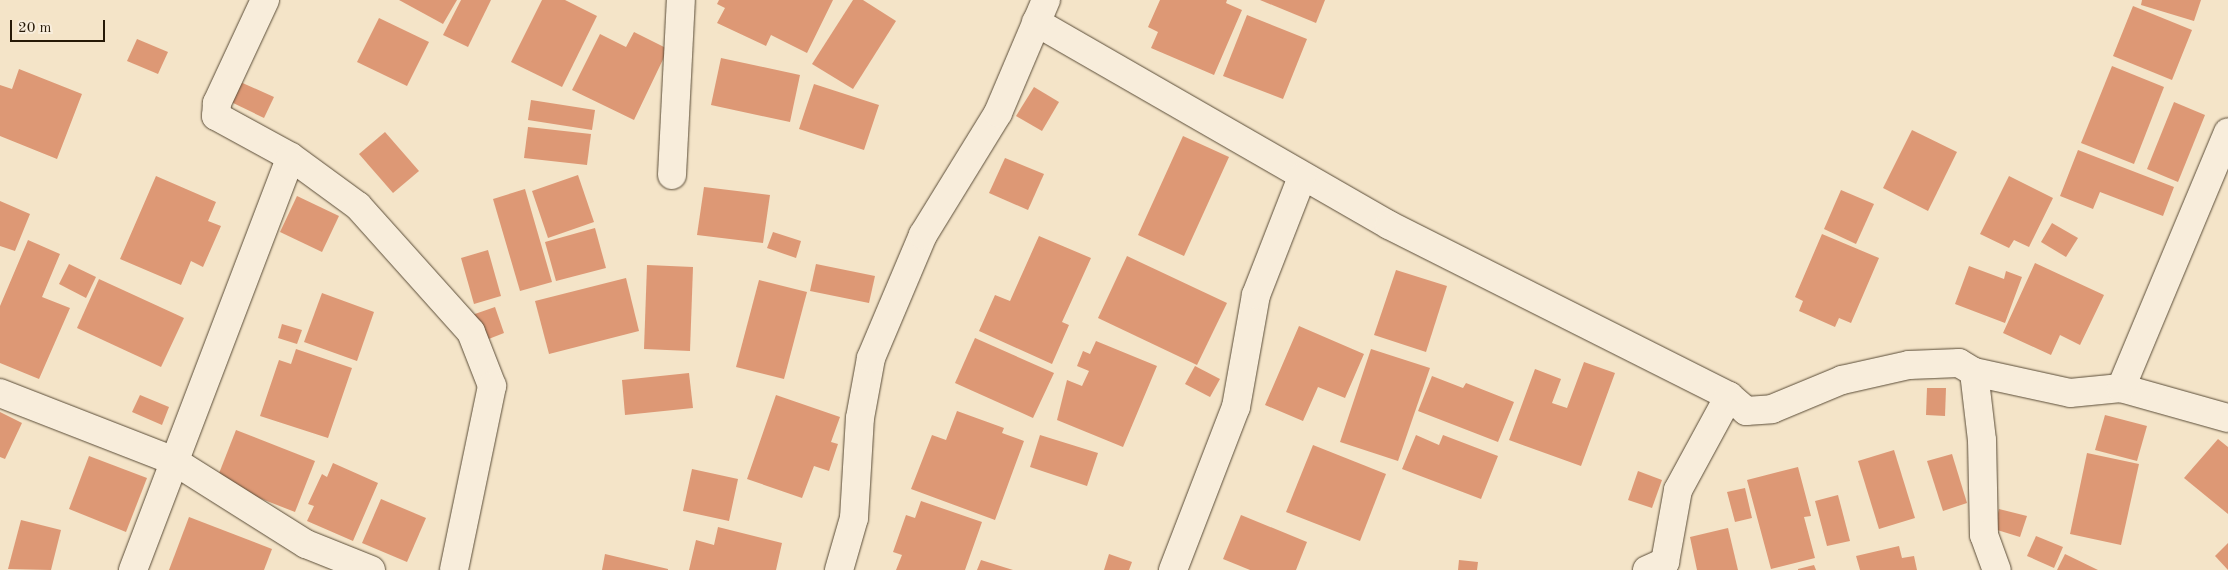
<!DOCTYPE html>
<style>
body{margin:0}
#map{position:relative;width:2228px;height:570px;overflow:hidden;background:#f4e4c8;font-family:"Old Standard TT",serif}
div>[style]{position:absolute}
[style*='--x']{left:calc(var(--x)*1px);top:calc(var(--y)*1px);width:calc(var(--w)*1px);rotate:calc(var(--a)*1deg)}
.building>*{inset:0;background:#dd9875}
.roads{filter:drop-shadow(0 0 1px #5a4c37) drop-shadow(0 0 1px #5a4c37)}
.minor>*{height:28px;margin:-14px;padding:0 14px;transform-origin:14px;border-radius:14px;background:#f8eddb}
span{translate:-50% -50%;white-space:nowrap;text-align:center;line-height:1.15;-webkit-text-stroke:4.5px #f8eddb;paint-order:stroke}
.scale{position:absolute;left:10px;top:20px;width:95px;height:22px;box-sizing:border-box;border:2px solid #261907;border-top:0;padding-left:6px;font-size:15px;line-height:18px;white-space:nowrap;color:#261907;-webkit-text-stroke:4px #f8eddb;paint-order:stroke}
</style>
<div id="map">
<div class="building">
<i style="clip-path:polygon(399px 0,457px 0,443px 24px)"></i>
<i style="clip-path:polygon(461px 0,491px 0,468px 47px,443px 35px)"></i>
<i style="clip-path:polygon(542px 0,565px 0,597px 16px,562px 87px,511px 62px)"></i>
<i style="clip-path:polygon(719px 0,833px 0,807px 53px,771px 35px,766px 46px,717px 23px,725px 8px,717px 4px)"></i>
<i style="clip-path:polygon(853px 0,863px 0,896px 21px,853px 89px,812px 64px)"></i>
<i style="clip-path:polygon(1160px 0,1227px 0,1226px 3px,1242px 10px,1214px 75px,1151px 48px,1158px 32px,1148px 27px)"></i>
<i style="clip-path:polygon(1260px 0,1325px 0,1316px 23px)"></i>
<i style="clip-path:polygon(2142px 0,2201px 0,2194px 21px,2141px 5px)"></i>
<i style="clip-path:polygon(2133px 6px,2192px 30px,2172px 80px,2113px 56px)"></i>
<i style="clip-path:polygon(1247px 15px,1307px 39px,1283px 99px,1223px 76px)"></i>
<i style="clip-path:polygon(379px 18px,429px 42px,407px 86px,357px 62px)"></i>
<i style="clip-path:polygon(634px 32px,668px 49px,634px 120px,572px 90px,600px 34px,626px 47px)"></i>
<i style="clip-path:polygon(137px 39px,168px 52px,158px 74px,127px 61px)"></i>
<i style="clip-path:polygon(721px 58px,800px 75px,790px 122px,711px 105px)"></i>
<i style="clip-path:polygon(2112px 66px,2164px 87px,2134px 164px,2081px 143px)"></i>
<i style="clip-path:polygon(19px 69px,82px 94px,57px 159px,0 136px,0 85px,12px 89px)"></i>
<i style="clip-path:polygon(238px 81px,274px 97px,264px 118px,229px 101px)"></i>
<i style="clip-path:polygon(814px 84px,879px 105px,864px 150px,799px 129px)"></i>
<i style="clip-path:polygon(1034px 87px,1059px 102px,1042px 131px,1016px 116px)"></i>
<i style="clip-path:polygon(531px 100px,595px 110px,592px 130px,528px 120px)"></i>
<i style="clip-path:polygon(2174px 102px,2205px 115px,2178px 182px,2147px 169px)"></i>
<i style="clip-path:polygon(528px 127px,591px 134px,587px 165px,524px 158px)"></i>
<i style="clip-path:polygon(1912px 130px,1957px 152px,1928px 211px,1883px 188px)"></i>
<i style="clip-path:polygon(385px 132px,419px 171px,393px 193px,359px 154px)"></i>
<i style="clip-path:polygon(1183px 136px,1229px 157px,1184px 256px,1138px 235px)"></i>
<i style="clip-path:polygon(2078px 150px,2174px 187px,2163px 216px,2100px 192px,2093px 209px,2060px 196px)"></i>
<i style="clip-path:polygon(1005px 158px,1044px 174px,1028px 210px,989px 193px)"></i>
<i style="clip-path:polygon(578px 175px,594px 222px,548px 238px,532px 191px)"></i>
<i style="clip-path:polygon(156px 176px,216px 202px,208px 221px,221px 226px,203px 267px,191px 261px,181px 285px,120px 259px)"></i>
<i style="clip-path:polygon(2009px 176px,2053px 198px,2029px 247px,2014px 240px,2009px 248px,1980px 234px)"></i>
<i style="clip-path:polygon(704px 187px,770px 195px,763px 243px,697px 235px)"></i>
<i style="clip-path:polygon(525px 189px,552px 282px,520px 291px,493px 199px)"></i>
<i style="clip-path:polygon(1841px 190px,1874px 204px,1856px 244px,1824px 229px)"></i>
<i style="clip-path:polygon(297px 196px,339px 216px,322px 252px,280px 232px)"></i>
<i style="clip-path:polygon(0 201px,30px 214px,15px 251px,0 246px)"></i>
<i style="clip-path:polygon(2052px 223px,2078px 238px,2066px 257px,2041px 242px)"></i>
<i style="clip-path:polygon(595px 228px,606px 268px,556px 281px,545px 242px)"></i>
<i style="clip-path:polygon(773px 232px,801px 241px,796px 258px,767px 248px)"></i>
<i style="clip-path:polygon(1822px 234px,1879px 258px,1851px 323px,1839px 318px,1835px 327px,1799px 311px,1803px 301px,1795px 297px)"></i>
<i style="clip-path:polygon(1039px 236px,1091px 258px,1062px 322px,1069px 325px,1052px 364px,979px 331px,995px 295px,1010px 301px)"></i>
<i style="clip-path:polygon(28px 240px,60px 254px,42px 297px,70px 308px,39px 379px,0 363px,0 306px)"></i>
<i style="clip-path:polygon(488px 250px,501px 296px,474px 304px,461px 258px)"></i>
<i style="clip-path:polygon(1127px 256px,1227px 303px,1197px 365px,1098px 318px)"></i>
<i style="clip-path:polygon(2035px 263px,2104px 295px,2080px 345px,2060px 335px,2051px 355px,2003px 333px)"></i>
<i style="clip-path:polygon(69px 264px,96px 277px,86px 298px,59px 284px)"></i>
<i style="clip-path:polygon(816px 264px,875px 276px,869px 303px,810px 291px)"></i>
<i style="clip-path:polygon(647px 265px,693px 267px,690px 351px,644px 349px)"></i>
<i style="clip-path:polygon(1969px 266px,2004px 279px,2006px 271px,2022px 277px,2005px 323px,1955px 304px)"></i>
<i style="clip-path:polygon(1396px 270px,1447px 286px,1426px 352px,1374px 335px)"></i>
<i style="clip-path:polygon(626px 278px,639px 331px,549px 354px,535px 301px)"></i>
<i style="clip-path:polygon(99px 279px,184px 318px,161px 367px,77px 328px)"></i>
<i style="clip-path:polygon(759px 280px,807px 292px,784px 379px,736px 367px)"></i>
<i style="clip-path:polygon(322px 293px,374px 312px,357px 361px,304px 342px)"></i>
<i style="clip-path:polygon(495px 307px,504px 333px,481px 342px,472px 315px)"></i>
<i style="clip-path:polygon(282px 324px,302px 330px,297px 344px,278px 338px)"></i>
<i style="clip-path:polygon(1299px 326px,1364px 354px,1345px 398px,1318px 387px,1303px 421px,1265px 405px)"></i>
<i style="clip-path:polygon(975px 338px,1054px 373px,1033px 418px,955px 383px)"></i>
<i style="clip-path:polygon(1096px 341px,1157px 366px,1123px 447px,1057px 420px,1067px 380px,1082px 386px,1089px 371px,1077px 366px,1083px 351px,1090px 354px)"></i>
<i style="clip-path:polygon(296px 349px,352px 368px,328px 438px,260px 416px,279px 360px,291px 364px)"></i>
<i style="clip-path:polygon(1371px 349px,1430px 368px,1398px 461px,1340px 442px)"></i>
<i style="clip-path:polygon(1584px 362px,1615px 373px,1581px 466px,1509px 440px,1535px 369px,1561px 379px,1552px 403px,1567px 408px)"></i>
<i style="clip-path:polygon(1195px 366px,1220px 379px,1210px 397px,1185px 384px)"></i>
<i style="clip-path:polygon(689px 373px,693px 408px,625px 415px,622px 380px)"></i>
<i style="clip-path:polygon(1432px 376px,1463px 388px,1466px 383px,1514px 402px,1498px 442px,1418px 411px)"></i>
<i style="clip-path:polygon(1927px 388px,1946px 388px,1945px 416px,1926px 415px)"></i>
<i style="clip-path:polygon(140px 395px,169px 407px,162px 425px,132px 412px)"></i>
<i style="clip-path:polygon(776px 395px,840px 417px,831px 442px,838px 444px,829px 471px,814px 466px,802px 498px,747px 479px)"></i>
<i style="clip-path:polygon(957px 411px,1004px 428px,1002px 433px,1024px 441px,995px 520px,911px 489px,932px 435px,946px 440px)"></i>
<i style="clip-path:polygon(0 412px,22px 423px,5px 459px,0 457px)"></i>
<i style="clip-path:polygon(2105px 415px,2147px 426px,2137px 461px,2095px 450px)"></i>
<i style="clip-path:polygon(236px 430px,315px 461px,295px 512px,216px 481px)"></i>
<i style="clip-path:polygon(1040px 435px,1098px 453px,1087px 486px,1030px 467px)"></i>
<i style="clip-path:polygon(1416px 435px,1439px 445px,1443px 435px,1498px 456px,1481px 499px,1402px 469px)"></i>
<i style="clip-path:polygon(2218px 439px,2228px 447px,2228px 514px,2184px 478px)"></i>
<i style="clip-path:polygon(1313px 445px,1386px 474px,1360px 541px,1286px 512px)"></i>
<i style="clip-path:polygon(1894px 450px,1915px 518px,1879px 529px,1858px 461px)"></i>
<i style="clip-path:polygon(2087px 453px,2139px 464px,2121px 545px,2070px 534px)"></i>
<i style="clip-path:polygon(1952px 454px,1967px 503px,1943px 511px,1927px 461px)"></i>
<i style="clip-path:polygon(89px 456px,147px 478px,126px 532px,69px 509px)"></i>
<i style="clip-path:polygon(333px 463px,378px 483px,353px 541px,307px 521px,314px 506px,308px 504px,322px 474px,327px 477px)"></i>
<i style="clip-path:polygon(1798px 467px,1811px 516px,1804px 517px,1815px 558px,1771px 569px,1747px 480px)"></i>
<i style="clip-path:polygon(692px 469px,738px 479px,729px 521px,683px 511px)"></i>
<i style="clip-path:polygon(1638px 471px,1662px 480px,1652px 508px,1628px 500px)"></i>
<i style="clip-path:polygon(1745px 488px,1752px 518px,1735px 522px,1727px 492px)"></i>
<i style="clip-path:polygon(1838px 495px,1850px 541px,1827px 546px,1815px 501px)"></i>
<i style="clip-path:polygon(381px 499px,426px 518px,407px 562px,362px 543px)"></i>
<i style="clip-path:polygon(921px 501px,982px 522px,965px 570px,896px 570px,902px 555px,893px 552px,906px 515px,915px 518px)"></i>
<i style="clip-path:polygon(1999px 509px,2027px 516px,2020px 537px,1994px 529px)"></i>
<i style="clip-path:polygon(1241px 515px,1307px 542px,1296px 570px,1250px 570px,1223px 559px)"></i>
<i style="clip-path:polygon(189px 517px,272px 549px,264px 570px,169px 570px)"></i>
<i style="clip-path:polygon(21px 520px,61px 530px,51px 570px,8px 569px)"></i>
<i style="clip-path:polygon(718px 527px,782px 543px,776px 570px,689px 570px,696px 540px,714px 545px)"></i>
<i style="clip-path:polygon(1728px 528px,1738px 570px,1697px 570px,1690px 537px)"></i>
<i style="clip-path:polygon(2036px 536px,2063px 547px,2054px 568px,2027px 556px)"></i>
<i style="clip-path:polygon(2228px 543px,2228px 570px,2215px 556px)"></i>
<i style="clip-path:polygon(1899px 546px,1902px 558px,1914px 556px,1917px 570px,1860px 570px,1856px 556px)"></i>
<i style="clip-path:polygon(605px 554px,668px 569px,668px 570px,602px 570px)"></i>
<i style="clip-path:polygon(1109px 554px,1132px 562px,1129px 570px,1104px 570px)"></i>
<i style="clip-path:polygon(2065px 554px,2098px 570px,2057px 570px)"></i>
<i style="clip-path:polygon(981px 560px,1013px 570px,977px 570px)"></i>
<i style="clip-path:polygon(1459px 560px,1478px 562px,1477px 570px,1458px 570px)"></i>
<i style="clip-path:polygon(1814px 565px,1816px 570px,1798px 570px,1798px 569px)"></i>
</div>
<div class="roads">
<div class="minor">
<i style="--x:265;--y:0;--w:114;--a:115"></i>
<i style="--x:217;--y:103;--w:13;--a:94"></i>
<i style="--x:216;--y:116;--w:85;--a:28.7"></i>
<i style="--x:291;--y:157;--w:83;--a:36.2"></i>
<i style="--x:358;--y:206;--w:169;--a:48.1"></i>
<i style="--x:471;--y:332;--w:58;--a:68.7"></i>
<i style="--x:492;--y:386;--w:188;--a:101.7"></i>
<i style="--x:1036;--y:22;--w:407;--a:29.9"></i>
<i style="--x:1389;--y:225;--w:381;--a:26.7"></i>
<i style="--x:672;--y:175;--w:175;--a:-87.1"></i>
<i style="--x:1974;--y:372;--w:68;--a:83.3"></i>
<i style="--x:1982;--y:440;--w:95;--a:88.8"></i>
<i style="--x:1984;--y:535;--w:37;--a:70"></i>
<i style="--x:2121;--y:388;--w:111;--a:15.7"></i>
<i style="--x:0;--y:393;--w:187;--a:21.3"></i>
<i style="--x:174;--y:461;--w:156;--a:32.2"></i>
<i style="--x:306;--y:544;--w:70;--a:21.8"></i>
<i style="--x:133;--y:570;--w:442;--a:-69.1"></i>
<i style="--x:839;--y:570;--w:54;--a:-73.9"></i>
<i style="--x:854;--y:518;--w:100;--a:-86.6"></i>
<i style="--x:860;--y:418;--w:61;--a:-79.6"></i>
<i style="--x:871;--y:358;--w:134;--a:-67.1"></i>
<i style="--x:923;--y:235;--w:143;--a:-58.4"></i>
<i style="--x:998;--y:113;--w:123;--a:-67"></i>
<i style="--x:1173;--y:570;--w:175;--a:-68.9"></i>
<i style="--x:1236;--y:407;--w:114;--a:-79.9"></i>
<i style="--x:1256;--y:295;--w:127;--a:-68.7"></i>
<i style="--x:1647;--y:570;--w:20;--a:-24"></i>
<i style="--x:1665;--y:562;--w:73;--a:-79.8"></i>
<i style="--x:1678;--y:490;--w:107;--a:-61.5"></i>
<i style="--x:1729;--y:396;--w:23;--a:41"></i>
<i style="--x:1746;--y:411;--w:26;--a:-4"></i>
<i style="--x:1772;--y:409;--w:76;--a:-22.5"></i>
<i style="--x:1842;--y:380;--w:69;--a:-12.6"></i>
<i style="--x:1909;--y:365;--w:50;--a:-2.3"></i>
<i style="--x:1959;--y:363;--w:17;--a:31"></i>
<i style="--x:1974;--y:372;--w:98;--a:12.3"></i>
<i style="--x:2070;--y:393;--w:51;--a:-5.6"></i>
<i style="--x:2121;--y:388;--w:277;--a:-67.3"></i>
</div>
</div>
<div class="scale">20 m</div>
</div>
